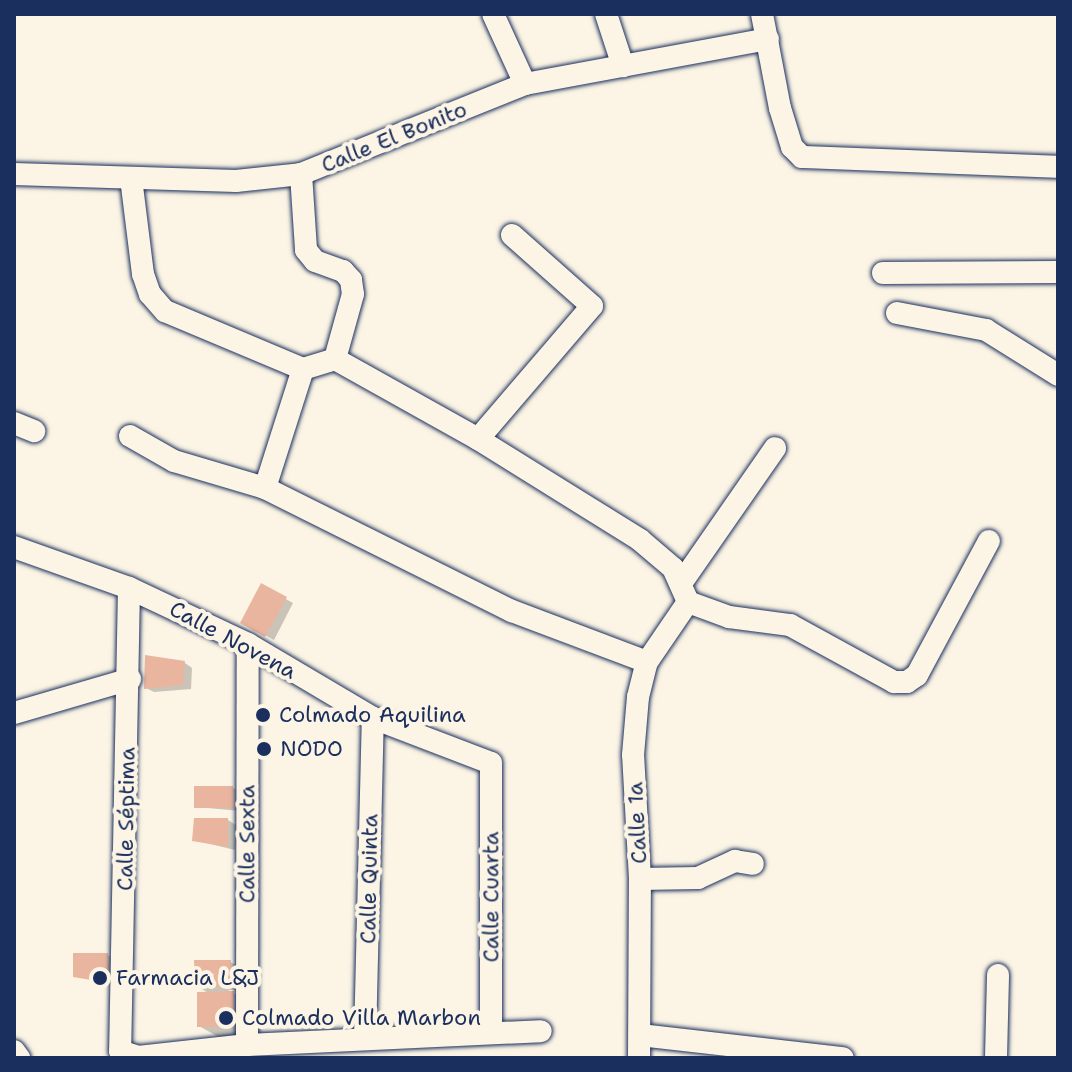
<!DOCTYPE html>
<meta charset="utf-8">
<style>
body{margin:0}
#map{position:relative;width:1072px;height:1072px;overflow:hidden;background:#fcf5e5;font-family:"Shantell Sans",sans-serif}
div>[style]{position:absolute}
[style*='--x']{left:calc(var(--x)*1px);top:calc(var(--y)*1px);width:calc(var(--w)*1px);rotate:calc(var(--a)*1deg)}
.shadow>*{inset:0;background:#0003}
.building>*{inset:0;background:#eab59e}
.roads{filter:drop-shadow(0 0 2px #1b2f5e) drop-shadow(0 0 2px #1b2f5e)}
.minor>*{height:22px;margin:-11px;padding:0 11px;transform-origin:11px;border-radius:11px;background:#fcf5e5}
.dots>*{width:22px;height:22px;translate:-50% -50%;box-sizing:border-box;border:4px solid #fcf5e5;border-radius:50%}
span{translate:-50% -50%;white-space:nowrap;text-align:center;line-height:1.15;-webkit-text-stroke:8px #fcf5e5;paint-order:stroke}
.street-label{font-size:22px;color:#1b2f5e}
.poi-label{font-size:22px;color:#1b2f5e}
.left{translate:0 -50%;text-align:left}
.frame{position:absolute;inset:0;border:16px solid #1b2f5e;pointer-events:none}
</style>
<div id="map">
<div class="shadow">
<i style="clip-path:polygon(262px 586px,293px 603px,274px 640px,242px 622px)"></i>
<i style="clip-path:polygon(185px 663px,192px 668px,191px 689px,154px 692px,146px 688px)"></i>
<i style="clip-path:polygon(233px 788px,241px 792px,241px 811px,196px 807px)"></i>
<i style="clip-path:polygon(228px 820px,236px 825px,235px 850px,194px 840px)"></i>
<i style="clip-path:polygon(108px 955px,116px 960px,116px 986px,75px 975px)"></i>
<i style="clip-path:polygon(230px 962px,238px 966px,239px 990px,228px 990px,257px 1007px,258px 1039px,224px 1040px,199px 1026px,210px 994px,197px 986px)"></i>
</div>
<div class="building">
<i style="clip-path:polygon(261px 583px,287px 597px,265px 637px,240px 623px)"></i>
<i style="clip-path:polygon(145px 655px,185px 661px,183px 685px,144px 689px)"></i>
<i style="clip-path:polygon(194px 786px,233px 786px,234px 808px,194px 808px)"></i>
<i style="clip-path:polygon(194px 818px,228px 818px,228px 847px,192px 841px)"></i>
<i style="clip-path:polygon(73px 953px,108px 953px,109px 983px,73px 977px)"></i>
<i style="clip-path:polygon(194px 960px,231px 960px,231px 987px,195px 987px)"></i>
<i style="clip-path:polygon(234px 991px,234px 1027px,197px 1027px,197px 992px)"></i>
</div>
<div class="roads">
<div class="minor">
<i style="--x:493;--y:14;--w:77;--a:65.4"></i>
<i style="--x:606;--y:14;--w:55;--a:71.9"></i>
<i style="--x:762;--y:14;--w:96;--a:79.2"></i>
<i style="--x:780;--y:108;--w:41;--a:72.9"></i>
<i style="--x:792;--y:147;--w:14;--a:45"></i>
<i style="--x:802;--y:157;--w:256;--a:2.2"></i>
<i style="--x:14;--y:174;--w:222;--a:1.8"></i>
<i style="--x:236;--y:181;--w:65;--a:-6.1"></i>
<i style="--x:301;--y:174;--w:241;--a:-21.9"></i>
<i style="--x:525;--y:84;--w:247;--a:-10.5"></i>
<i style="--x:301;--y:174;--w:76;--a:86.2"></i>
<i style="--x:306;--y:250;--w:14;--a:51"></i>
<i style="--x:315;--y:261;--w:30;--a:20"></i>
<i style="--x:343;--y:271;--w:12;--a:48"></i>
<i style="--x:351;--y:280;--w:14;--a:82"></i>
<i style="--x:353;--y:294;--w:67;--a:105.5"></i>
<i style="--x:131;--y:178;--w:97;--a:82.9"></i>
<i style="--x:143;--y:274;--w:21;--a:71"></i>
<i style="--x:150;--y:294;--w:23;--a:49"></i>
<i style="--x:165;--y:311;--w:150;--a:22.8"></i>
<i style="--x:303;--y:369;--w:34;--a:-17"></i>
<i style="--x:335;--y:359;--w:164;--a:29.2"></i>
<i style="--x:478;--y:439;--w:191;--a:31.9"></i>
<i style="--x:640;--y:540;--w:43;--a:40.3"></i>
<i style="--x:673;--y:568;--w:37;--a:66"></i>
<i style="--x:688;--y:602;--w:44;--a:20.1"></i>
<i style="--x:729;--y:617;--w:62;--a:7.5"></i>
<i style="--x:790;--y:625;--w:119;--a:28.7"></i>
<i style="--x:894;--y:682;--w:13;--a:0"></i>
<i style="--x:907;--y:682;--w:12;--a:-35"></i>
<i style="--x:917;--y:675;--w:152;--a:-61.8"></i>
<i style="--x:883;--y:273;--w:175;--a:-0.3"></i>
<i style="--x:897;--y:313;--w:91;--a:10.8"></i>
<i style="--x:986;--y:330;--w:85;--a:32"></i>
<i style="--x:14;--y:423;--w:22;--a:22"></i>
<i style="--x:130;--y:436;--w:51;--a:29.6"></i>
<i style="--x:174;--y:461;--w:95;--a:16.5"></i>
<i style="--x:265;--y:488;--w:276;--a:26.5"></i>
<i style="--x:512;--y:611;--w:144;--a:20.7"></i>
<i style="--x:478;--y:439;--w:175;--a:-49.4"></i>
<i style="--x:592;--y:306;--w:107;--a:-138.4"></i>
<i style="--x:265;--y:488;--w:125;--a:-72.3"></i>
<i style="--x:14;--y:547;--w:122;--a:19.6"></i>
<i style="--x:129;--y:588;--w:132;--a:25.2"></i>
<i style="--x:248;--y:644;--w:145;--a:30.6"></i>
<i style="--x:373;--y:718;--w:126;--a:20.9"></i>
<i style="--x:491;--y:763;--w:269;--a:90"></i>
<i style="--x:682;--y:582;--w:163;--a:-55.2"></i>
<i style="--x:129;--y:588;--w:463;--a:91.1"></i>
<i style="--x:120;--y:1051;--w:19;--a:18"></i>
<i style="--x:138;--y:1057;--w:110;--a:-6.3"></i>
<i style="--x:247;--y:1045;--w:294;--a:-2.7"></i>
<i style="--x:14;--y:713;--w:121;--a:-16.3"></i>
<i style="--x:640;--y:879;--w:58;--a:-1"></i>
<i style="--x:698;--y:878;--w:41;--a:-24.7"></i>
<i style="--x:735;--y:861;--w:18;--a:9"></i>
<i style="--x:640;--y:1035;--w:204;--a:6.5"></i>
<i style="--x:365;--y:1039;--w:321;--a:-88.6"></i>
<i style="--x:247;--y:1045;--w:401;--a:-89.9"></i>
<i style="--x:14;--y:1051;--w:9;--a:54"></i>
<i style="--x:639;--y:1058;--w:179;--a:-89.7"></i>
<i style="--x:640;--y:879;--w:124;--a:-93.2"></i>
<i style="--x:633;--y:755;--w:58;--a:-85.1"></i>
<i style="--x:638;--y:697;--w:36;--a:-76"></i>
<i style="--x:647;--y:662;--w:73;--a:-55.7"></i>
<i style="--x:996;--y:1058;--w:83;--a:-88.6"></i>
</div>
</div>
<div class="dots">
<i style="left:263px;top:715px;background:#1b2f5e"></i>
<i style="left:264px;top:749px;background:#1b2f5e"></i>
<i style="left:100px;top:978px;background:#1b2f5e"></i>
<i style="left:226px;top:1018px;background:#1b2f5e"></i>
</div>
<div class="street-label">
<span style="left:394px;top:137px;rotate:-22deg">Calle El Bonito</span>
<span style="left:233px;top:640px;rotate:28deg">Calle Novena</span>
<span style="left:126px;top:819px;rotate:-89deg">Calle Séptima</span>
<span style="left:637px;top:823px;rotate:-93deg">Calle 1a</span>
<span style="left:247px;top:844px;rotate:-90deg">Calle Sexta</span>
<span style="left:369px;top:879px;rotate:-89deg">Calle Quinta</span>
<span style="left:491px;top:897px;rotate:-90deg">Calle Cuarta</span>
</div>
<div class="poi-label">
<span class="left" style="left:279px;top:715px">Colmado Aquilina</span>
<span class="left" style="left:280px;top:749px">NODO</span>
<span class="left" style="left:116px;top:978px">Farmacia L&amp;J</span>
<span class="left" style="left:242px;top:1018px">Colmado Villa Marbon</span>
</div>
<div class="frame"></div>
</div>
